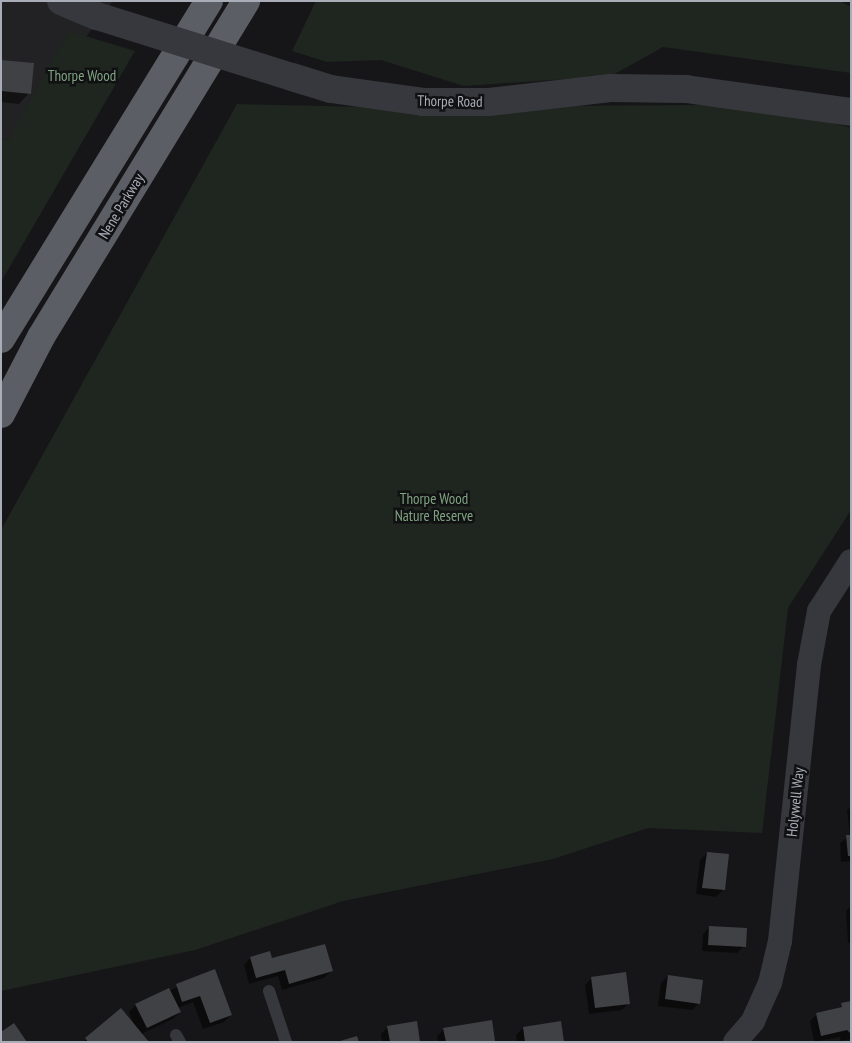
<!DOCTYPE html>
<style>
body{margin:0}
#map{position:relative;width:852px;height:1043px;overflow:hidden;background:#161618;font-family:"PT Sans Narrow",sans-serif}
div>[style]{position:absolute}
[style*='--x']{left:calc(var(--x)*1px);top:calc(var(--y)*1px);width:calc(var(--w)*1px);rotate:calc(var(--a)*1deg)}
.built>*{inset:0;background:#222225}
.green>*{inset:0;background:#1e261f}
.shadow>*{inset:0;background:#0007}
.building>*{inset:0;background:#404145}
.service>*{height:12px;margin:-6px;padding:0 6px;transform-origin:6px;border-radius:6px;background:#37383d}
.minor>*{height:24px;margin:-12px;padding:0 12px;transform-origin:12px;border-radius:12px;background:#37383d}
.tertiary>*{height:28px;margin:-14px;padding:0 14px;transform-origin:14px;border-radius:14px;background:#37383d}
.trunk>*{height:28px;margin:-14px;padding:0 14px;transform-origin:14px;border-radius:14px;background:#5b5e65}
.tertiary-bridge>*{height:28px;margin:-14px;padding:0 14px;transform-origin:14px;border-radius:14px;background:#37383d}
span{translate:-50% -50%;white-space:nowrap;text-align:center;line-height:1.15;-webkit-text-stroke:5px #111113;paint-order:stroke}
.park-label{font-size:15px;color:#7fa381}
.street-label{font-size:15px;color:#a8adb8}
.frame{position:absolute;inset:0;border:2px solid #a8adb8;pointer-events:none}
</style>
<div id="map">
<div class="built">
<i style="clip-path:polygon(1px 1px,113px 1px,8px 140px,1px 139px)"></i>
</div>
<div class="green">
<i style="clip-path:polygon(316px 1px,840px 1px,851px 7px,851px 73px,663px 47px,611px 76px,464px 86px,381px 60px,327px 62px,292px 51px)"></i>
<i style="clip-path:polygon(69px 31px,135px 51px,1px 282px,1px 139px,8px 140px)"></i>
<i style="clip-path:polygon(237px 104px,369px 107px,708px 105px,822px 120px,851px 128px,851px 510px,788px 608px,762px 833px,648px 828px,553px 859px,343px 901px,195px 950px,1px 991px,1px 530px)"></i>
</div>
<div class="shadow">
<i style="clip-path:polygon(1px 61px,29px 93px,19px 104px,1px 102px)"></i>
<i style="clip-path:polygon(851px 807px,851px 861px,841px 862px,840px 843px,850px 836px,847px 810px)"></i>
<i style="clip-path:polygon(707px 853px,727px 855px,723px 890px,716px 897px,696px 894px,700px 860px)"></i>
<i style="clip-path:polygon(851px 906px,851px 943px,848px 943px,846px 911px)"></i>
<i style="clip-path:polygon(710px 927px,744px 946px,737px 953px,702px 951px,703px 934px)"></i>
<i style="clip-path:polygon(250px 958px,271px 960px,331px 971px,324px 978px,282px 990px,278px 976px,249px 984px,244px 965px)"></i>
<i style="clip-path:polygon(215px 971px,231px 1015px,224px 1022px,203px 1029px,193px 1002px,178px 1008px,180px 1012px,173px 1019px,141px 1034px,148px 1042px,83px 1042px,121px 1010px,135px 1027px,129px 1012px,136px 1005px)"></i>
<i style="clip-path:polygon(668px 976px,699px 1003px,692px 1010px,658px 1006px,661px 983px)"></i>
<i style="clip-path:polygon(592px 978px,629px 1003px,622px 1010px,589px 1014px,585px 985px)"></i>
<i style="clip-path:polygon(851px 1004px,851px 1039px,841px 1041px,840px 1037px,814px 1042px,810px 1021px,817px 1014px)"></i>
<i style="clip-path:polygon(491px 1022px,493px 1042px,438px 1042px,437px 1036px,444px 1029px)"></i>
<i style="clip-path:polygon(388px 1027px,419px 1042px,382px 1042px,381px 1034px)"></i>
<i style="clip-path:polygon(523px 1028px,563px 1042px,517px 1042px,516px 1035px)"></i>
</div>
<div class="building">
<i style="clip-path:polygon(1px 60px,34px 63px,31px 94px,1px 91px)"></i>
<i style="clip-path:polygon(846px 835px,851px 835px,851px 856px,848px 856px)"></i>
<i style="clip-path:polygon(707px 852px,729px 854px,725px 890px,702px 888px)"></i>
<i style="clip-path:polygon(709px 926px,747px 928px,746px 947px,708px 945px)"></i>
<i style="clip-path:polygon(325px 944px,333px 971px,289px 984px,285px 970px,256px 978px,250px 957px,270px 951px,272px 958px)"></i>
<i style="clip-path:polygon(215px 969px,232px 1015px,210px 1023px,200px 996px,182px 1002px,176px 984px)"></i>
<i style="clip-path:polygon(626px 972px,630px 1004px,595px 1008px,591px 977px)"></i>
<i style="clip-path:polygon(668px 975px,703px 980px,700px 1004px,665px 999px)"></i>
<i style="clip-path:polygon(169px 988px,181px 1012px,147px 1028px,135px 1004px)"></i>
<i style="clip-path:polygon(851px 1001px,851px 1034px,847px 1030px,821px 1036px,816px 1013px,842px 1007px,841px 1003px)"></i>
<i style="clip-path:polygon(121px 1008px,149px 1042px,88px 1042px,85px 1038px)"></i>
<i style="clip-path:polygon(492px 1020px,495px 1041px,446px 1042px,443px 1028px)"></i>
<i style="clip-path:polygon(417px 1021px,420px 1042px,390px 1042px,387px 1026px)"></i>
<i style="clip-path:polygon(561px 1021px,564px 1042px,525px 1042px,523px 1027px)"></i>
<i style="clip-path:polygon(14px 1023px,27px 1042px,1px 1042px,1px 1032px)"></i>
<i style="clip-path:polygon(357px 1036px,359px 1042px,340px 1042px,340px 1041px)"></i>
</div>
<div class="service">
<i style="--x:269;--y:991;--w:54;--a:71.6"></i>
<i style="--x:176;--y:1035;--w:8;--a:60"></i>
</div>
<div class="minor">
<i style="--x:735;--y:1042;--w:28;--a:-49"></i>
<i style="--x:753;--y:1021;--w:42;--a:-65.9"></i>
<i style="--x:770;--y:983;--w:43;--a:-76.6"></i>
<i style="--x:780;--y:941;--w:278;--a:-84"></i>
<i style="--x:809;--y:665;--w:55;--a:-79.5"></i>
<i style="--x:819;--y:611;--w:59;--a:-57.4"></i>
</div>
<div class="tertiary">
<i style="--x:61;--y:1;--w:39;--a:23"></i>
<i style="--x:292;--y:77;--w:41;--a:17.1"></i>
<i style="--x:331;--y:89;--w:93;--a:8"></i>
<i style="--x:423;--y:102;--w:66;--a:0"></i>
<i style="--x:489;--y:102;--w:122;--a:-6.6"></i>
<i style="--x:610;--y:88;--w:76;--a:0.8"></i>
<i style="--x:686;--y:89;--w:167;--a:7.9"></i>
</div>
<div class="trunk">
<i style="--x:1;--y:339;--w:397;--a:-58.4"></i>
<i style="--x:1;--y:414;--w:87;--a:-62.5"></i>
<i style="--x:41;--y:337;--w:394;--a:-58.6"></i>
</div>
<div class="tertiary-bridge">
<i style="--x:97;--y:16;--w:204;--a:17.4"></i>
</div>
<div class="park-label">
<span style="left:82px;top:76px">Thorpe Wood</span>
<span style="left:434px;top:507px">Thorpe Wood<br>Nature Reserve</span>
</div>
<div class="street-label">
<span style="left:450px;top:101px;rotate:1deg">Thorpe Road</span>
<span style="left:121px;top:206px;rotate:-59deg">Nene Parkway</span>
<span style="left:795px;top:802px;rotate:-84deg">Holywell Way</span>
</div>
<div class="frame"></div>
</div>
